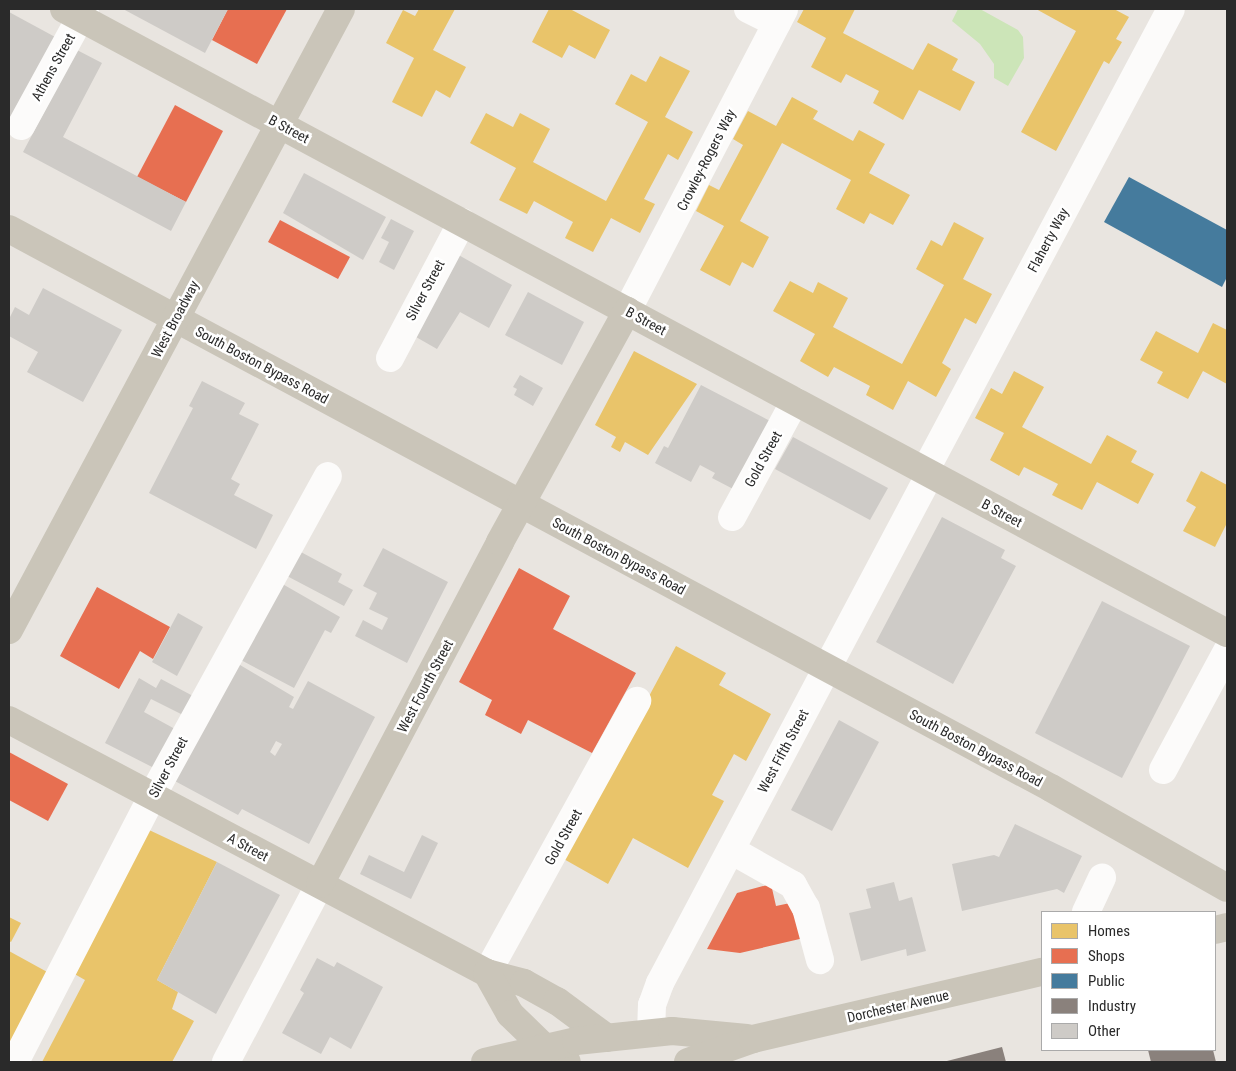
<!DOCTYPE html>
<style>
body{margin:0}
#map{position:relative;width:1236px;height:1071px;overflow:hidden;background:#e9e5e0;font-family:"Roboto Condensed",sans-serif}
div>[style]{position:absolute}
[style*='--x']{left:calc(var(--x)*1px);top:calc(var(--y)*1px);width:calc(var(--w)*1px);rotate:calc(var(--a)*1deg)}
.green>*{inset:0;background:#cce5b8}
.homes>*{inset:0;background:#e9c46a}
.shops>*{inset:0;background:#e76f51}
.public>*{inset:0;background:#457b9d}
.industry>*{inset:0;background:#8a817c}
.building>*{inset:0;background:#cecbc7}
.minor>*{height:28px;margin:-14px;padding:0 14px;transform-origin:14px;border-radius:14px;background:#fcfbfa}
.major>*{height:28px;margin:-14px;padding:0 14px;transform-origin:14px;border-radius:14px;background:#cac5b9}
span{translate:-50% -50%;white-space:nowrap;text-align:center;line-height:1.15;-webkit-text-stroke:5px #fff;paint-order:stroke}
.street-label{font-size:14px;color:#2a2a2a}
.frame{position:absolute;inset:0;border:10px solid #2a2a2a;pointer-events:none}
.legend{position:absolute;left:1041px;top:911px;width:175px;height:140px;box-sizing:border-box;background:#fff;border:1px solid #aaa;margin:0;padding:6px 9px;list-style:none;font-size:15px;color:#2a2a2a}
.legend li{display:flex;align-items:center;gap:10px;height:25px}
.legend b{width:25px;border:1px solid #aaa}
</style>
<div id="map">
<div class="green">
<i style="clip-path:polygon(958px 9px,980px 9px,1018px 30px,1023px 37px,1024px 58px,1008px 86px,994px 78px,994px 64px,980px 44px,952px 21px)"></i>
</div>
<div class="homes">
<i style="clip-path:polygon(419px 9px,455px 9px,433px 50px,466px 67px,450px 98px,436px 90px,422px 117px,392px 102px,414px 58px,386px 43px,403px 10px,415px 16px)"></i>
<i style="clip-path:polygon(549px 9px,570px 9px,610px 30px,595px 59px,569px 45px,562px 58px,532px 42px)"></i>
<i style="clip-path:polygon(804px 9px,855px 9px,843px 33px,913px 70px,928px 43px,958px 59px,952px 70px,975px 82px,960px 111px,919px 90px,903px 120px,873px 103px,879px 91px,846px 74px,841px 83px,811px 67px,826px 38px,797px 22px)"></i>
<i style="clip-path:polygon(1036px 9px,1114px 9px,1129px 17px,1116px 39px,1122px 42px,1109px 64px,1104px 61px,1056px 151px,1021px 132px,1076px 31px)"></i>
<i style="clip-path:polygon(660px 56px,690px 71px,665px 117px,693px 132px,678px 160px,668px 154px,644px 199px,655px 204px,640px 233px,611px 218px,593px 252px,565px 238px,573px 222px,534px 201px,527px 214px,499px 200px,516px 168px,470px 143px,486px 113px,513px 127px,520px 113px,550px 129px,533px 162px,606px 201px,648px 122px,615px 104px,631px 74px,646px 82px)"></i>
<i style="clip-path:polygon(792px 97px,818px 111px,813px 119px,853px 141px,859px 130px,885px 144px,869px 173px,910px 195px,893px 225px,870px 213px,864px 224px,836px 209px,851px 180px,782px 143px,740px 221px,769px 237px,753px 268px,742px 262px,730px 286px,700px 270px,724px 226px,696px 211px,709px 185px,719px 190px,743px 145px,733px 139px,748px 111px,776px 126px)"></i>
<i style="clip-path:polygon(954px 222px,984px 238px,963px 279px,992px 294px,976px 324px,965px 318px,942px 363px,951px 369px,936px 397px,908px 381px,893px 410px,866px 395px,870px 386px,834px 367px,828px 377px,800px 361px,815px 334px,773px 311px,790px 281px,813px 293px,818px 282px,848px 298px,833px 327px,902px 364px,944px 285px,916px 269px,931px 240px,942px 246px)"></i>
<i style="clip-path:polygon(1213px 323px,1227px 330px,1227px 384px,1203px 371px,1188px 399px,1157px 383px,1163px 372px,1140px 360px,1156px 331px,1198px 353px)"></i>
<i style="clip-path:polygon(634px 351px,697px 384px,648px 455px,625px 442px,620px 452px,611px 447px,616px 437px,595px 425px)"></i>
<i style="clip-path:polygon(1014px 371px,1044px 387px,1022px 427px,1091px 464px,1107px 435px,1137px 451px,1131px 462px,1154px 474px,1138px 504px,1097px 482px,1082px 510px,1052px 495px,1058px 484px,1024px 467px,1019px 476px,990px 460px,1004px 433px,975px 418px,991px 388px,1002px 394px)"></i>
<i style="clip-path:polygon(1201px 471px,1227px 485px,1227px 523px,1215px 547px,1183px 531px,1196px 507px,1186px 501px)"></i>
<i style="clip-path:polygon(676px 646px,726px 673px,719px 685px,771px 714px,746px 761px,734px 754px,712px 795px,724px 801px,688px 868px,633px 838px,608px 884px,562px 858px)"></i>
<i style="clip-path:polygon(147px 829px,217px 862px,157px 980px,178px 992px,172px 1009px,194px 1021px,172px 1062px,42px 1062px,85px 980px,71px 972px)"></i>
<i style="clip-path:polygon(9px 917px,21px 923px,11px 942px,9px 941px)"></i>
<i style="clip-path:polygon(9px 951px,49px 973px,9px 1048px)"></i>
</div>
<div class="shops">
<i style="clip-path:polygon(228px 9px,287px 9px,257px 64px,212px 40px)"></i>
<i style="clip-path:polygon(175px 105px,223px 131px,186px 202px,137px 177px)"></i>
<i style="clip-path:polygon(280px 220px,350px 257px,338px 279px,268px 242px)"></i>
<i style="clip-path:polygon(519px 568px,570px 596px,553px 629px,636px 673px,592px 753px,528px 720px,521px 734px,504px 725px,485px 715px,492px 700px,459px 682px)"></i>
<i style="clip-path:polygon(97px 587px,170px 627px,153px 659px,140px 651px,119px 689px,60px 656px)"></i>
<i style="clip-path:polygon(9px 752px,68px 784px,48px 821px,9px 800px)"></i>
<i style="clip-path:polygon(771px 884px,776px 906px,795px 902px,804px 938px,740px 953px,707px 949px,737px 893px)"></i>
</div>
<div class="public">
<i style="clip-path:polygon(1129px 177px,1227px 230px,1227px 277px,1222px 287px,1104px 222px)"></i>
</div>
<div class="industry">
<i style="clip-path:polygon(1002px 1047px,1006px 1062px,943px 1062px)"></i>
<i style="clip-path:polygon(1148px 1050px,1213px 1050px,1216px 1062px,1151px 1062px)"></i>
</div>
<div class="building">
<i style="clip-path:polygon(123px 9px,228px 9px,205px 53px)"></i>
<i style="clip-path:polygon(9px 12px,57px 38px,9px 126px)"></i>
<i style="clip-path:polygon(77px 50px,102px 63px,63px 137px,186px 202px,171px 231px,23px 152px)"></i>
<i style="clip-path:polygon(304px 173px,386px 217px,363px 260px,283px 213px)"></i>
<i style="clip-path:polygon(391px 219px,414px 231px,394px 270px,379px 262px,389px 242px,381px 238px)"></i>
<i style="clip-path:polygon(455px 253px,512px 285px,489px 328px,460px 312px,437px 349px,416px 337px)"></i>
<i style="clip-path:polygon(43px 288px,122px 330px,83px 402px,27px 372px,38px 352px,9px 336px,9px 319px,15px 307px,29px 315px)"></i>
<i style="clip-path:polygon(528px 292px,584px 322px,562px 365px,505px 335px)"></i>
<i style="clip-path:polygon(520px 375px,543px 388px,533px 406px,514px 395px,517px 389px,513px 387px)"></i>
<i style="clip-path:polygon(202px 381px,245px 403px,239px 414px,259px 424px,231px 479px,240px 484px,234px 495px,273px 515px,256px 549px,149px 493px,193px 408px,189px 406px)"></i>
<i style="clip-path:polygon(701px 385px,772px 422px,737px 491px,712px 478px,715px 473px,700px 465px,691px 482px,655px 463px,664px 446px,668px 448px)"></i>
<i style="clip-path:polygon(793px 437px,888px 488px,870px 520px,775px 469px)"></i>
<i style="clip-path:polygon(942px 517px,1005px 550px,1001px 558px,1016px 566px,953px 684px,876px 642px)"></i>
<i style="clip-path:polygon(383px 548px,448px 582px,407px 663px,355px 636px,363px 620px,382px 630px,388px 618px,369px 609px,377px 593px,363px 586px)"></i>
<i style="clip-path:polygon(299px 551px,342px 574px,338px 582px,353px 590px,344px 606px,287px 576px)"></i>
<i style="clip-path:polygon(279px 582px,340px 617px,331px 633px,325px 630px,294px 688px,239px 659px)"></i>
<i style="clip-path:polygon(1102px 601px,1190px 646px,1122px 778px,1035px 733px)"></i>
<i style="clip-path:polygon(178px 613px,203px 627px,177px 676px,152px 662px)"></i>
<i style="clip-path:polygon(evenodd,235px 662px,294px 697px,289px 707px,293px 709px,308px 681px,375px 717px,309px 844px,242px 809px,238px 815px,173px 780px,235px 662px,276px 741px,282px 744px,275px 756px,270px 752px,276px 741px)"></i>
<i style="clip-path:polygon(139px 678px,156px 688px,161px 679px,193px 696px,183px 715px,151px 699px,144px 712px,175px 729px,156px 769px,105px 743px)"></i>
<i style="clip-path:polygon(839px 720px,879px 742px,832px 831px,791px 810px)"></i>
<i style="clip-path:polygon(1015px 824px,1082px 856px,1064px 893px,1057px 889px,962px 911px,952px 864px,994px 855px,999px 857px)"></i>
<i style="clip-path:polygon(422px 835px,438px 843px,411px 899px,360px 874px,369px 855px,404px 872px)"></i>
<i style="clip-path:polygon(217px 862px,280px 895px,216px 1014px,157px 980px)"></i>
<i style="clip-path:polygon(894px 882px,899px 901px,912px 897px,926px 951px,907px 956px,906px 949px,861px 961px,849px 913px,871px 908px,866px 889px)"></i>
<i style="clip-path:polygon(317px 958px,334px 967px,337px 962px,383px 987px,351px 1049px,330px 1037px,321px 1054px,282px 1033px,304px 993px,300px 990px)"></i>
</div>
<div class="minor">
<i style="--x:748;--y:9;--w:32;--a:26"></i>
<i style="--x:21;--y:126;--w:133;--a:-61.3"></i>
<i style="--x:627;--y:311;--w:340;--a:-62.5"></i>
<i style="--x:390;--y:358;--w:154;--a:-62.1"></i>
<i style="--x:925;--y:471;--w:523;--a:-61.97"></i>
<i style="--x:732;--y:517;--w:132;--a:-61.5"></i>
<i style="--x:1163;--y:770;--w:135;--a:-61.7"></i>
<i style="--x:731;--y:850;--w:71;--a:29.4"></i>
<i style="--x:793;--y:885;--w:26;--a:61"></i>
<i style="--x:806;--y:908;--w:54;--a:74.9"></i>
<i style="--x:1086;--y:912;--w:38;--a:-65"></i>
<i style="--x:487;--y:973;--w:311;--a:-61.1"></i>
<i style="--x:651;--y:1033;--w:28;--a:-88"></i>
<i style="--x:652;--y:1005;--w:23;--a:-70"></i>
<i style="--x:660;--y:983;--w:576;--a:-62.06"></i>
<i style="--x:15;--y:1062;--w:299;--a:-62.7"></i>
<i style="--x:152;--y:796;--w:365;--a:-61.2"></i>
<i style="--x:226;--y:1062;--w:201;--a:-62.2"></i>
</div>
<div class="major">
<i style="--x:64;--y:9;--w:1320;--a:28.22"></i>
<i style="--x:9;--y:229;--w:1182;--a:28.21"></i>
<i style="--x:1051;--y:788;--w:202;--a:29.6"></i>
<i style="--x:9;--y:630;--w:704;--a:-61.87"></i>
<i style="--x:9;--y:720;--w:541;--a:27.89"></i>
<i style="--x:487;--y:973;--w:38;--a:15"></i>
<i style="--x:524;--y:983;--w:38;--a:29"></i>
<i style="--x:557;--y:1001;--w:62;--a:36.5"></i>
<i style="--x:320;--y:884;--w:386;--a:-62.2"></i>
<i style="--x:500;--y:542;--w:264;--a:-61.2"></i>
<i style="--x:1215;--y:930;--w:12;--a:-14"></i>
<i style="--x:487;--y:973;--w:47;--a:60.7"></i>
<i style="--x:510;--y:1014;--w:47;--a:44.1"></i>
<i style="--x:544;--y:1047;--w:27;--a:33"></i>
<i style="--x:485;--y:1062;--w:93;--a:-13"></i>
<i style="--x:576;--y:1041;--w:97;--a:-5.9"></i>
<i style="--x:672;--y:1031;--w:75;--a:5.3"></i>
<i style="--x:688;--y:1062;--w:69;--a:-19.5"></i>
<i style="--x:753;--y:1039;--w:297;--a:-13.1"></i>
</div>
<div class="street-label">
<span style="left:53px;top:67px;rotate:-61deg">Athens Street</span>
<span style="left:289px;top:129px;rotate:28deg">B Street</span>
<span style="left:706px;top:160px;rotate:-63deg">Crowley-Rogers Way</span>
<span style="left:1048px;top:240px;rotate:-62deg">Flaherty Way</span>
<span style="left:425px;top:290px;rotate:-62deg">Silver Street</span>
<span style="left:175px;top:319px;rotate:-62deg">West Broadway</span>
<span style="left:646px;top:321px;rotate:28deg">B Street</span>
<span style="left:262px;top:365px;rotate:28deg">South Boston Bypass Road</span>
<span style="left:763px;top:459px;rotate:-61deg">Gold Street</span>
<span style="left:1002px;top:513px;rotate:28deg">B Street</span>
<span style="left:619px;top:556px;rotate:28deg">South Boston Bypass Road</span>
<span style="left:425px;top:686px;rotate:-62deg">West Fourth Street</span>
<span style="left:976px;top:748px;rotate:28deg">South Boston Bypass Road</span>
<span style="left:783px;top:751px;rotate:-62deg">West Fifth Street</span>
<span style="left:168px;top:767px;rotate:-62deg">Silver Street</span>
<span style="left:563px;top:837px;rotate:-61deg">Gold Street</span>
<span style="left:248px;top:847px;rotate:28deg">A Street</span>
<span style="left:898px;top:1006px;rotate:-13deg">Dorchester Avenue</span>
</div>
<div class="frame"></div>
<ul class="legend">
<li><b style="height:14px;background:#e9c46a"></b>Homes</li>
<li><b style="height:14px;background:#e76f51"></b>Shops</li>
<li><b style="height:14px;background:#457b9d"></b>Public</li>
<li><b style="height:14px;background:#8a817c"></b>Industry</li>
<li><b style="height:14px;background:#cecbc7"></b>Other</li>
</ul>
</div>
